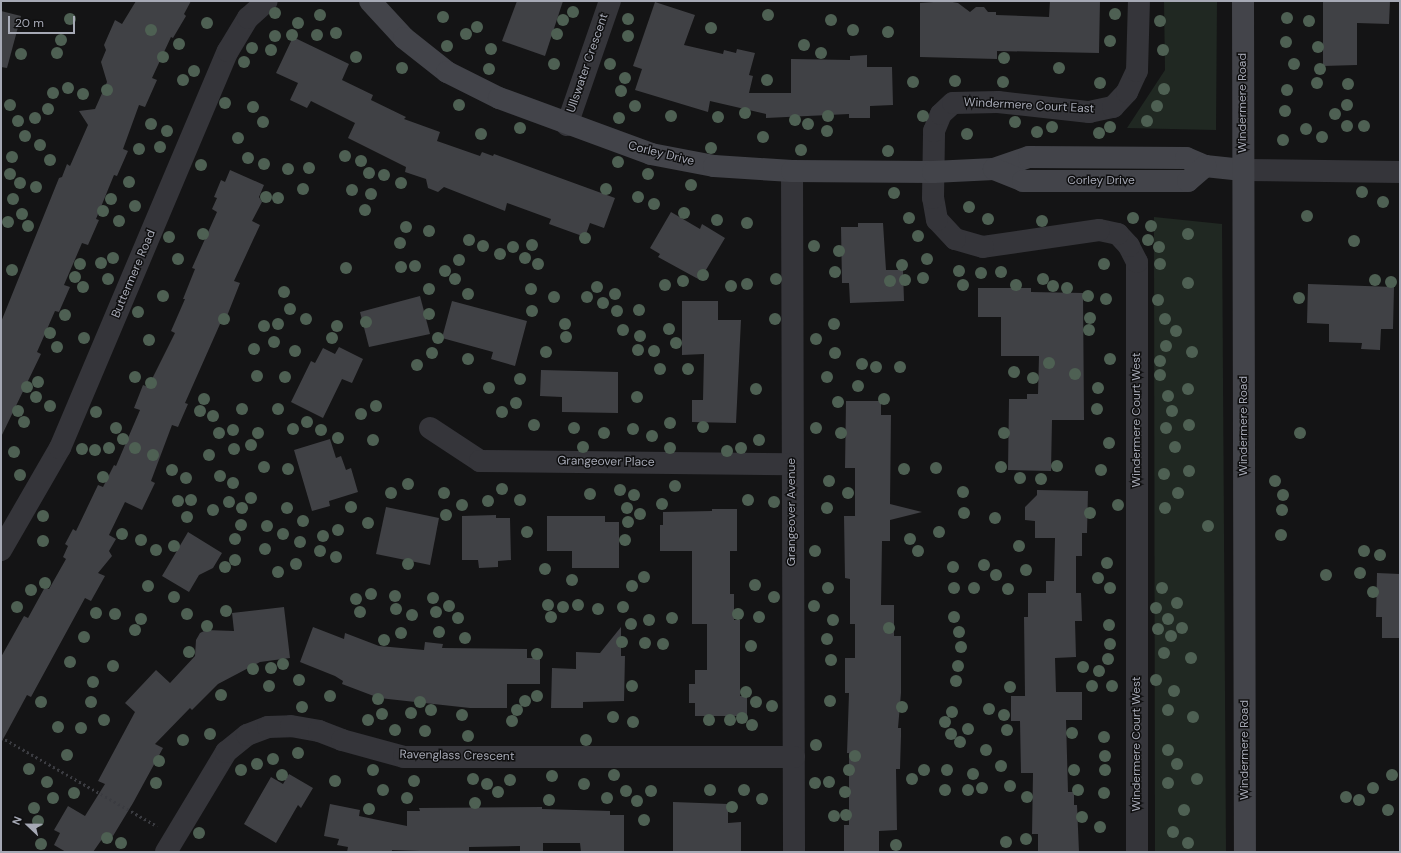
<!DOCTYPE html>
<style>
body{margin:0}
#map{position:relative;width:1401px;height:853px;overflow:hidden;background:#141415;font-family:"DM Sans",sans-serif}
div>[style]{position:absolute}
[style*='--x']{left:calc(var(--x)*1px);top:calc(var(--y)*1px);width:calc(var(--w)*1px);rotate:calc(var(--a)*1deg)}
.green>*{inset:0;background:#202822}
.building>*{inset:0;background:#404145}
.path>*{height:2.5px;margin-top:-1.25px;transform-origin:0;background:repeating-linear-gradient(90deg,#3b3c41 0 2px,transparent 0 5px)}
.street>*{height:22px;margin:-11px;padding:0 11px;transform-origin:11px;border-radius:11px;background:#35353a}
.secondary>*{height:22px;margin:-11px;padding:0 11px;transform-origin:11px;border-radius:11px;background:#43444a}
.trees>*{width:12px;height:12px;margin:-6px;border-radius:50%;background:#4e6053}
span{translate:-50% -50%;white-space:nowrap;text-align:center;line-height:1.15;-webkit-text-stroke:3px #0f0f10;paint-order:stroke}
.street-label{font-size:12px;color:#a6a9b5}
.frame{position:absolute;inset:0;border:2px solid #a6a9b5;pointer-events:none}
.north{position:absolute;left:8px;top:805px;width:40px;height:40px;-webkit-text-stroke:3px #0f0f10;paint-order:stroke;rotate:292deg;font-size:11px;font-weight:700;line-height:16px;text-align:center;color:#a6a9b5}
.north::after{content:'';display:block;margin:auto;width:14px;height:18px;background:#a6a9b5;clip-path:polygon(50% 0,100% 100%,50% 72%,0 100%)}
.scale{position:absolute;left:8px;top:16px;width:67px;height:18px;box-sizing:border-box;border:2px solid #a6a9b5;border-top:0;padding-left:5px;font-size:12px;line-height:14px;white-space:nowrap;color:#a6a9b5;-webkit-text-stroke:3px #0f0f10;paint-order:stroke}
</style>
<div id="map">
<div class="green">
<i style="clip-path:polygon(1164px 1px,1217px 1px,1216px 130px,1127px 128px,1165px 70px)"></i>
<i style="clip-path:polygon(1154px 217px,1222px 224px,1226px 852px,1155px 852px)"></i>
</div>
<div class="building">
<i style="clip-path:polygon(136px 1px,191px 1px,184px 14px,186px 16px,173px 38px,171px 37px,152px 78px,157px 80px,145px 107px,139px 105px,123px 149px,128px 151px,117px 176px,114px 175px,96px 219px,99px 220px,88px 245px,82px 243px,64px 285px,70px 287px,59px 312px,55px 311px,37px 352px,41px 354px,1px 437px,1px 322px,59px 178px,62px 177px,67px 164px,70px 166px,88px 125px,79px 111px,95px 109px,107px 82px,101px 62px,106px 50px,104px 45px,115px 20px,122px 24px)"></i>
<i style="clip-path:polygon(517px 1px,563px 1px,545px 56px,502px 41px)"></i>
<i style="clip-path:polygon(947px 1px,958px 3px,970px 12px,976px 7px,984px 7px,988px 12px,996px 12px,996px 15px,1049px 17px,1050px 1px,1100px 1px,1099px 53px,997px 51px,997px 59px,920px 57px,920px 3px)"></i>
<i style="clip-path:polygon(1323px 1px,1390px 1px,1389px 24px,1357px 23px,1357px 65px,1323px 66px)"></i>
<i style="clip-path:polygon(655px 2px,695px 15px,684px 45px,723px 54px,724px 50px,736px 53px,737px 49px,755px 53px,749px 75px,753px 76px,749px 93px,791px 93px,791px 59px,850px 60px,850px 56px,867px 55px,867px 67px,892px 67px,893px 105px,870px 106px,870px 118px,849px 118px,849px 114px,766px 118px,766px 114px,710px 101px,708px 112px,635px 90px,642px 69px,633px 66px)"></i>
<i style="clip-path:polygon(1px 11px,21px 16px,7px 68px,1px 67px)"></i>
<i style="clip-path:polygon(293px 37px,349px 64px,342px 80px,373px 95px,371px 100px,406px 117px,404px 119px,440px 132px,437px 141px,480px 156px,482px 152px,493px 156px,494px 154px,615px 198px,604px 228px,590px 223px,585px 237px,549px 224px,551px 219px,507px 203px,505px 211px,444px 187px,438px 192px,428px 188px,426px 179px,405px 172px,406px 167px,348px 138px,355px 123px,311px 101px,307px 108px,290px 100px,298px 83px,276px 73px)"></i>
<i style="clip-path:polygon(230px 170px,264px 185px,259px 197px,262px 202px,252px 221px,260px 225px,234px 281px,240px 283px,227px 316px,224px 315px,185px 403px,188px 404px,178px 427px,172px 425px,151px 481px,155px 483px,142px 510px,125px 502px,109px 535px,116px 539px,109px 551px,112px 556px,98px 573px,105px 576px,91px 601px,85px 598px,31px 697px,27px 695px,1px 743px,1px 657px,24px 616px,28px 618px,45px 587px,49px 589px,66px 559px,63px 557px,68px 546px,65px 544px,73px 529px,76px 531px,98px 485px,103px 487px,114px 465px,116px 466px,140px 410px,134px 408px,143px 385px,148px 387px,175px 333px,171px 331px,185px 299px,183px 299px,195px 269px,192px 268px,217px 212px,212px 209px,217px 198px,214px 197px,221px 180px,225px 182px)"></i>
<i style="clip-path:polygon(671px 212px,700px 229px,702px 224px,725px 238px,700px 280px,658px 257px,660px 254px,650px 248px)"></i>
<i style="clip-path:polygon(858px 223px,883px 223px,886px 270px,903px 270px,904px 301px,850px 303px,849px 283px,842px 283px,841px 227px,858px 227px)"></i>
<i style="clip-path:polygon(1308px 284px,1394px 287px,1393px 329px,1381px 329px,1380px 350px,1361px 349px,1362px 343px,1329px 342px,1329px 324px,1307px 323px)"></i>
<i style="clip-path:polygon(978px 288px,1031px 288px,1031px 292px,1083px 293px,1084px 420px,1052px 420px,1051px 471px,1008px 470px,1009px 399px,1027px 399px,1027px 394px,1038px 394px,1039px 356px,1001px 356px,1001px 317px,978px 317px)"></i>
<i style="clip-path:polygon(420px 296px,430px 334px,369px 347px,360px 312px)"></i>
<i style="clip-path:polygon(452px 301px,527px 321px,515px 366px,491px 359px,493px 352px,442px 338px)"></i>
<i style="clip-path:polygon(682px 301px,718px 301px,718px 320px,741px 320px,736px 423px,692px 422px,692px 400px,703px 400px,704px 354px,682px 355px)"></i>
<i style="clip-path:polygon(339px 347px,363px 359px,352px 383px,342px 379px,323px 418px,291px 402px,311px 361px,315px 363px,323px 348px,335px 354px)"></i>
<i style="clip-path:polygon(541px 370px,618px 372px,618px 413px,562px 412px,562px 397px,540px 396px)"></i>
<i style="clip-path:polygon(846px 401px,881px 401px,881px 415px,891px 415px,890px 504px,922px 512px,890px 520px,890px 541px,882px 541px,881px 605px,894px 605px,894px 636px,901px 636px,901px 693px,898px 728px,901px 728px,901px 736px,900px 769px,896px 769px,897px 830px,879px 831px,879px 852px,844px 852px,844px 825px,849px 825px,849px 753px,847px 753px,849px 693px,845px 693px,845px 658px,855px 658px,855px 624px,850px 624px,850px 579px,845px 578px,844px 516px,855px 516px,855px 468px,845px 468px)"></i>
<i style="clip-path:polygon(330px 439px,336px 458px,341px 456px,346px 470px,351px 468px,358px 492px,329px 501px,330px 506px,312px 511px,294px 450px)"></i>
<i style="clip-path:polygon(1037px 490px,1088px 491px,1087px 533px,1082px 533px,1082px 556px,1076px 556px,1076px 593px,1081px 593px,1082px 621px,1075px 621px,1076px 657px,1055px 658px,1056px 692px,1082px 692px,1082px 720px,1066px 720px,1068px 792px,1074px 792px,1074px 805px,1077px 805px,1079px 852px,1038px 852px,1038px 834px,1032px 834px,1033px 773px,1021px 773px,1020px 721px,1011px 721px,1011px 696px,1025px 696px,1024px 617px,1028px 617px,1028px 593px,1046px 593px,1046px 581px,1054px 581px,1055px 538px,1035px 538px,1035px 521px,1025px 520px,1025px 507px,1037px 495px)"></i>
<i style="clip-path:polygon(386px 507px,439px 518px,430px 565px,376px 554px)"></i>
<i style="clip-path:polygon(712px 509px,737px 509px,737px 551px,730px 551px,730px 594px,734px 594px,734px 620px,740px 620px,740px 696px,747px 696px,747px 716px,695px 716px,695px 703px,689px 703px,689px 684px,695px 684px,695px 670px,707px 670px,707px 624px,692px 624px,692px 551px,660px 551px,660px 525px,663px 525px,663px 512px,712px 511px)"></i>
<i style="clip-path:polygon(496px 515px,496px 518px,510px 518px,511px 560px,498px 561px,498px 567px,479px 568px,478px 560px,462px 560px,462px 516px)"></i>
<i style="clip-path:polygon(547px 516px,605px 516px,605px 522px,619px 522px,619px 568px,572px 568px,572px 551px,547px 551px)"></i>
<i style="clip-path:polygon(188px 532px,222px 553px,213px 568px,199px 575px,189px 592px,162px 576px)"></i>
<i style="clip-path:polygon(1377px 573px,1400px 574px,1400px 638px,1382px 638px,1382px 617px,1376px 617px)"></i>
<i style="clip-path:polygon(284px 607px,290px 658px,260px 662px,218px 684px,192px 710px,190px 708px,155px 744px,163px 748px,133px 803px,113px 836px,107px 832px,93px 852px,66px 852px,54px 845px,60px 833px,54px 830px,68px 806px,85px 816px,105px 784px,98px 781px,135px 712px,125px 703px,156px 670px,170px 683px,195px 656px,196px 640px,200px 633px,206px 630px,234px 631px,232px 613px)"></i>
<i style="clip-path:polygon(313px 627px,344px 639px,345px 633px,379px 646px,424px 650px,425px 642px,443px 644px,442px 648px,527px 649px,527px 658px,540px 658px,540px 684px,507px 684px,507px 708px,470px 708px,379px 698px,342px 684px,343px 681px,335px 676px,300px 662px)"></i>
<i style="clip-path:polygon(621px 627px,621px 656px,625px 656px,624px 701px,583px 702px,583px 708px,551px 708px,552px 668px,576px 669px,576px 652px,600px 653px)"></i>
<i style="clip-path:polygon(289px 774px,313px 788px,301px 808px,298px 805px,276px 843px,244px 824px,271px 777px,283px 784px)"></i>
<i style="clip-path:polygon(673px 802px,728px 804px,728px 823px,741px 822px,741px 852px,673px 852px)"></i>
<i style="clip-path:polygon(330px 804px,360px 810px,359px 816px,407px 826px,407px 811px,420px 811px,419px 808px,542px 807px,542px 809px,610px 811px,610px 815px,624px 815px,624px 852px,581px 852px,580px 843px,543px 843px,543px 852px,520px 852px,520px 846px,469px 847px,469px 851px,448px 852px,392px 850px,392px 852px,347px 852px,348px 847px,337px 845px,339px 839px,324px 836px)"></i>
</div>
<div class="path">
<i style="--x:1;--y:737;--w:180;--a:29.7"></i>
</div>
<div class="street">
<i style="--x:567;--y:125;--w:131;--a:-70.9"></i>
<i style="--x:1243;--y:170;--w:157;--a:0.7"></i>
<i style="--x:792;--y:171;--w:681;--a:89.83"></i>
<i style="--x:430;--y:428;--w:60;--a:33.4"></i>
<i style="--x:480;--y:461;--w:311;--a:0.6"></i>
<i style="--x:1;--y:550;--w:118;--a:-60"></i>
<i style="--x:60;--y:448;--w:431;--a:-67.1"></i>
<i style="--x:228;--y:51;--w:39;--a:-59"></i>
<i style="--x:248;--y:18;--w:25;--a:-42"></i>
<i style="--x:166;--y:852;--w:117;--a:-59"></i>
<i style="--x:226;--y:752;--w:27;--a:-39"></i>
<i style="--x:247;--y:735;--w:22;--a:-21"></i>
<i style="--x:268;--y:727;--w:23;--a:-2"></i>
<i style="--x:291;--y:726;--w:28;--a:10"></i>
<i style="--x:319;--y:731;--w:25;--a:21"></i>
<i style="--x:342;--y:740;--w:64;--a:15.3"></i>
<i style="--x:404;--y:757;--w:390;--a:0"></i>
<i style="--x:1137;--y:852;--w:590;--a:-90"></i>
<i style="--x:1137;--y:262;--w:18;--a:-117"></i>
<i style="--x:1129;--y:246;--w:16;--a:-133"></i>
<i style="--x:1118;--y:234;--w:19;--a:-168"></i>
<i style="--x:1099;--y:230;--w:117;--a:171.7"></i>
<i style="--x:983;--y:247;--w:29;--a:-164"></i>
<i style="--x:955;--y:239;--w:26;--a:-133"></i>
<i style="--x:937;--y:220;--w:22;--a:-100"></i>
<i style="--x:933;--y:198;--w:67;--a:-89.1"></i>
<i style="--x:934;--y:131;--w:18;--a:-68"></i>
<i style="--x:941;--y:114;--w:16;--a:-43"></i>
<i style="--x:953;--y:103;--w:45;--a:-1.3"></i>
<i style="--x:998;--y:102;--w:92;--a:6.3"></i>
<i style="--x:1089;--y:112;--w:25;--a:-12"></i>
<i style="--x:1113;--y:107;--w:21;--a:-47"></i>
<i style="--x:1127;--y:92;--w:23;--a:-65"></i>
<i style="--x:1137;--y:71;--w:70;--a:-88.4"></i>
</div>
<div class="secondary">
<i style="--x:370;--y:1;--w:50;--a:47.4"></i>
<i style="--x:404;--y:38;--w:55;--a:38.3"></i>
<i style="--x:447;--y:72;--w:58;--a:26.6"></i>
<i style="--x:499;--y:98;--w:162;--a:20.2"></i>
<i style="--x:651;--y:154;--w:64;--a:10.8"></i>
<i style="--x:714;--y:166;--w:78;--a:3.7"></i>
<i style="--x:792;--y:171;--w:141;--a:0.4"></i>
<i style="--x:933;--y:172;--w:61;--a:-2.8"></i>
<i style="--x:994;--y:169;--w:37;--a:-19"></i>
<i style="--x:1029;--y:157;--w:157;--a:0.4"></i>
<i style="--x:1186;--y:158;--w:21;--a:23"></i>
<i style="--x:1205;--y:166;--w:38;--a:6"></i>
<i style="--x:1243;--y:1;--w:851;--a:89.87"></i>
<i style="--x:994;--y:169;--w:31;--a:22"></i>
<i style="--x:1023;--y:181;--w:165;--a:0"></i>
<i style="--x:1188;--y:181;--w:23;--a:-41"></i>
</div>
<div class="trees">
<i style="left:573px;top:12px"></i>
<i style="left:275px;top:13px"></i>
<i style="left:1115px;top:14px"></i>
<i style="left:320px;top:15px"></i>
<i style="left:768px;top:15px"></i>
<i style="left:443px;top:17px"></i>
<i style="left:1287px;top:18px"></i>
<i style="left:70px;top:19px"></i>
<i style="left:628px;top:19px"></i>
<i style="left:563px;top:20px"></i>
<i style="left:831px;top:20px"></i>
<i style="left:1160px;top:21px"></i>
<i style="left:1309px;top:21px"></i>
<i style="left:207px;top:23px"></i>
<i style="left:298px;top:23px"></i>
<i style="left:477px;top:27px"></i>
<i style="left:711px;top:28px"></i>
<i style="left:151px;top:30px"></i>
<i style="left:853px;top:30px"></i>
<i style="left:888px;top:32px"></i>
<i style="left:336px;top:33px"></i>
<i style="left:466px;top:34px"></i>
<i style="left:557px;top:34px"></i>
<i style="left:292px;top:35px"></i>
<i style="left:317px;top:35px"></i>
<i style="left:275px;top:36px"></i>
<i style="left:628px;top:36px"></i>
<i style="left:61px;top:40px"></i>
<i style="left:1110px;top:41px"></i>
<i style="left:1286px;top:42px"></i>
<i style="left:179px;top:44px"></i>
<i style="left:804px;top:45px"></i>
<i style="left:447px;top:46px"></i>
<i style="left:1318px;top:47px"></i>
<i style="left:252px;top:48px"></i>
<i style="left:491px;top:49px"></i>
<i style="left:271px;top:50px"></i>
<i style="left:1163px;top:50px"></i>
<i style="left:57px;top:53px"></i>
<i style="left:821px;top:53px"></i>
<i style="left:21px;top:54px"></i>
<i style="left:163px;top:57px"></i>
<i style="left:356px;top:57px"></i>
<i style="left:1004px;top:58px"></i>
<i style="left:244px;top:62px"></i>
<i style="left:554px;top:64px"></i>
<i style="left:610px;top:64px"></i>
<i style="left:1294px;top:64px"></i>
<i style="left:402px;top:68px"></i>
<i style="left:1059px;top:68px"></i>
<i style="left:489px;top:69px"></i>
<i style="left:1320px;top:69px"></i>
<i style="left:194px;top:71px"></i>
<i style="left:625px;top:78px"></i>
<i style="left:183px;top:80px"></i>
<i style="left:767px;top:80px"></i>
<i style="left:955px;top:81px"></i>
<i style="left:913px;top:82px"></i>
<i style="left:1003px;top:82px"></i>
<i style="left:1100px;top:83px"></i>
<i style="left:1317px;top:83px"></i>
<i style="left:1348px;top:84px"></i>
<i style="left:68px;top:88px"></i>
<i style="left:1164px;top:89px"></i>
<i style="left:107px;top:90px"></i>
<i style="left:1287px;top:90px"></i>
<i style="left:621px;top:91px"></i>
<i style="left:53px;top:93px"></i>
<i style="left:83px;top:94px"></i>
<i style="left:225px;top:103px"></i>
<i style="left:10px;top:105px"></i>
<i style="left:459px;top:105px"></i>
<i style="left:1347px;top:105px"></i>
<i style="left:635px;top:106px"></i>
<i style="left:1157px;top:106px"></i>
<i style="left:253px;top:107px"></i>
<i style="left:48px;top:109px"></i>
<i style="left:1285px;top:111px"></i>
<i style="left:745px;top:113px"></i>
<i style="left:1335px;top:114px"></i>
<i style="left:671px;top:116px"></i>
<i style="left:828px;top:116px"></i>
<i style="left:923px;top:116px"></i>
<i style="left:718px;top:117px"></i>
<i style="left:35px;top:118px"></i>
<i style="left:619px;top:118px"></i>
<i style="left:795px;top:120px"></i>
<i style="left:18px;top:121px"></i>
<i style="left:1147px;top:121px"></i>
<i style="left:263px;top:122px"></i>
<i style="left:1015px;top:122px"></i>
<i style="left:151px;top:124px"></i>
<i style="left:808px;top:124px"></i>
<i style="left:1347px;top:126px"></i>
<i style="left:1364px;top:126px"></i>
<i style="left:1052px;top:127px"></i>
<i style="left:1110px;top:127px"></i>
<i style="left:520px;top:128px"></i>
<i style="left:1306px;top:129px"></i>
<i style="left:167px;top:131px"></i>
<i style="left:827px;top:131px"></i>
<i style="left:1037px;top:132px"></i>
<i style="left:1099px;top:133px"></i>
<i style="left:481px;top:134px"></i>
<i style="left:967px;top:134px"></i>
<i style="left:25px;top:136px"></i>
<i style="left:763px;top:137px"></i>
<i style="left:1322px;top:137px"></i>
<i style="left:238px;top:138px"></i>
<i style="left:1283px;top:140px"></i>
<i style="left:40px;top:145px"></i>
<i style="left:160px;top:147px"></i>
<i style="left:711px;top:148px"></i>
<i style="left:139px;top:149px"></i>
<i style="left:801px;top:150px"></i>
<i style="left:888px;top:151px"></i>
<i style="left:345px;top:156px"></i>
<i style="left:12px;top:157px"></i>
<i style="left:248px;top:158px"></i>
<i style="left:50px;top:160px"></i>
<i style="left:361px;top:161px"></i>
<i style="left:618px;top:162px"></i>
<i style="left:264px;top:164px"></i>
<i style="left:201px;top:165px"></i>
<i style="left:309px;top:168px"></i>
<i style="left:288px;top:169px"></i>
<i style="left:369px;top:173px"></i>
<i style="left:10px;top:174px"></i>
<i style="left:648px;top:174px"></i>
<i style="left:384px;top:175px"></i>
<i style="left:129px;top:182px"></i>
<i style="left:20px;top:183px"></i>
<i style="left:401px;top:183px"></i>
<i style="left:691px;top:185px"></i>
<i style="left:36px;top:187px"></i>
<i style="left:303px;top:189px"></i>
<i style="left:606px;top:189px"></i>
<i style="left:352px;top:190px"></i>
<i style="left:1362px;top:192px"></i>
<i style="left:894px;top:193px"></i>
<i style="left:371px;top:194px"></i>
<i style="left:266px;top:197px"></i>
<i style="left:638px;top:197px"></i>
<i style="left:278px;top:198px"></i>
<i style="left:13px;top:199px"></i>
<i style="left:111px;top:199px"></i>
<i style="left:1383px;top:202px"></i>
<i style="left:654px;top:204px"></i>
<i style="left:135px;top:206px"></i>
<i style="left:969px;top:207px"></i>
<i style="left:365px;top:210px"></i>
<i style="left:103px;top:211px"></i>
<i style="left:684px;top:213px"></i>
<i style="left:22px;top:214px"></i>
<i style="left:1307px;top:216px"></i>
<i style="left:909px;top:218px"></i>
<i style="left:1133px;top:218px"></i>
<i style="left:988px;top:219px"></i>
<i style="left:717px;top:220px"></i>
<i style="left:119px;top:221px"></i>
<i style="left:1042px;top:221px"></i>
<i style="left:8px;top:222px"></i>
<i style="left:747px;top:223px"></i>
<i style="left:28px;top:226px"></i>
<i style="left:1151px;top:226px"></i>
<i style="left:406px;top:227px"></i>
<i style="left:429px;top:231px"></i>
<i style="left:203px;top:234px"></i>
<i style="left:1188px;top:234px"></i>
<i style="left:918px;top:236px"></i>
<i style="left:169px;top:237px"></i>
<i style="left:585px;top:238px"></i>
<i style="left:469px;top:240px"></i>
<i style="left:1148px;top:240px"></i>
<i style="left:1354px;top:241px"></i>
<i style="left:400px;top:243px"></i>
<i style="left:532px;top:245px"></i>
<i style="left:483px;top:246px"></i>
<i style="left:814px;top:246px"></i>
<i style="left:513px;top:247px"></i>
<i style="left:1159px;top:247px"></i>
<i style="left:839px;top:251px"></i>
<i style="left:500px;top:254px"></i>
<i style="left:113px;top:258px"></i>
<i style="left:525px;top:258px"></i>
<i style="left:178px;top:259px"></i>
<i style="left:927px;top:259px"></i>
<i style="left:459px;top:260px"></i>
<i style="left:101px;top:263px"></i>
<i style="left:80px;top:264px"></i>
<i style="left:538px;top:264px"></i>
<i style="left:1104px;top:264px"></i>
<i style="left:1160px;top:264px"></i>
<i style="left:902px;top:265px"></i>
<i style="left:415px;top:266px"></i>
<i style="left:401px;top:267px"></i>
<i style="left:346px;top:268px"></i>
<i style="left:12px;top:270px"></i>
<i style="left:445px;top:271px"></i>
<i style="left:959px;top:271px"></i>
<i style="left:835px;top:272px"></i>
<i style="left:1001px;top:272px"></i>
<i style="left:981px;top:273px"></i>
<i style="left:703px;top:275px"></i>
<i style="left:75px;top:277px"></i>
<i style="left:923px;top:278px"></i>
<i style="left:108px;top:279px"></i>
<i style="left:455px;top:279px"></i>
<i style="left:776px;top:279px"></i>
<i style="left:1043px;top:279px"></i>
<i style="left:905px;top:280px"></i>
<i style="left:1375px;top:280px"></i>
<i style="left:683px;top:281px"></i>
<i style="left:890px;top:281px"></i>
<i style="left:1391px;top:282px"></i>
<i style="left:1188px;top:283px"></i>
<i style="left:747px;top:284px"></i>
<i style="left:665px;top:285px"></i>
<i style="left:963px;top:285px"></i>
<i style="left:1016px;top:285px"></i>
<i style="left:731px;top:286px"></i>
<i style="left:1053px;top:286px"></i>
<i style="left:83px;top:287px"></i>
<i style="left:597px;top:287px"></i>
<i style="left:1067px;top:288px"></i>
<i style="left:429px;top:289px"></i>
<i style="left:531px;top:289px"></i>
<i style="left:284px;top:292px"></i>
<i style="left:468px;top:294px"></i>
<i style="left:615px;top:294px"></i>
<i style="left:163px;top:296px"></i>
<i style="left:1088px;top:296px"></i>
<i style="left:554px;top:297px"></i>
<i style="left:587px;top:297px"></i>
<i style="left:1299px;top:298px"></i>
<i style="left:1106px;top:299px"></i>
<i style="left:1158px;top:300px"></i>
<i style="left:603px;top:303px"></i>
<i style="left:290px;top:309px"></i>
<i style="left:639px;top:310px"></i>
<i style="left:532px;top:311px"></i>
<i style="left:617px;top:311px"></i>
<i style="left:138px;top:312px"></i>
<i style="left:429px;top:314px"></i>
<i style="left:65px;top:315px"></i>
<i style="left:1090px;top:318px"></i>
<i style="left:224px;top:319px"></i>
<i style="left:306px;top:319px"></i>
<i style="left:775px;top:319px"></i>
<i style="left:1165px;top:319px"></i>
<i style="left:366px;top:322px"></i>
<i style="left:278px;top:324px"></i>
<i style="left:565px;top:324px"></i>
<i style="left:834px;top:324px"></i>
<i style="left:264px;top:326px"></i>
<i style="left:337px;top:326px"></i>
<i style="left:669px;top:329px"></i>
<i style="left:623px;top:330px"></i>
<i style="left:1089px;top:330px"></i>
<i style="left:1176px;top:331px"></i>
<i style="left:50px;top:333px"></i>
<i style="left:640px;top:336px"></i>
<i style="left:566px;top:337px"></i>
<i style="left:84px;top:338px"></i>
<i style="left:332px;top:338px"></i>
<i style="left:438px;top:338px"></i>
<i style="left:816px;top:339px"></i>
<i style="left:149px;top:340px"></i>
<i style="left:274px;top:342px"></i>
<i style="left:676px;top:343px"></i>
<i style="left:1166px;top:346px"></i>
<i style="left:57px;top:347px"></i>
<i style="left:254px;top:349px"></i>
<i style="left:638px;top:350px"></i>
<i style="left:295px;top:351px"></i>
<i style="left:654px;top:351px"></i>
<i style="left:546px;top:352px"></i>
<i style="left:1192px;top:352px"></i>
<i style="left:432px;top:353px"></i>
<i style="left:835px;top:353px"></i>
<i style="left:468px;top:359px"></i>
<i style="left:1110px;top:359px"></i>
<i style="left:1160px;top:361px"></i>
<i style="left:1049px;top:363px"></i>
<i style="left:862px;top:364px"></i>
<i style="left:417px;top:365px"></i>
<i style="left:876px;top:367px"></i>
<i style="left:900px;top:367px"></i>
<i style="left:660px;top:369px"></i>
<i style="left:688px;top:369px"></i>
<i style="left:1014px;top:372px"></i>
<i style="left:1075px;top:374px"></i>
<i style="left:1160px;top:375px"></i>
<i style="left:257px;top:376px"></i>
<i style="left:135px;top:377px"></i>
<i style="left:285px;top:377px"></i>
<i style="left:827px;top:377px"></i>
<i style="left:1033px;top:378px"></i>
<i style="left:520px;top:379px"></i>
<i style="left:38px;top:382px"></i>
<i style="left:151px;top:383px"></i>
<i style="left:858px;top:386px"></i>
<i style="left:27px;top:387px"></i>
<i style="left:489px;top:388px"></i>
<i style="left:1098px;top:388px"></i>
<i style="left:756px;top:389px"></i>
<i style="left:1188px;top:389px"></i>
<i style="left:1168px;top:396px"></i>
<i style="left:36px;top:397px"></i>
<i style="left:637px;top:397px"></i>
<i style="left:204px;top:399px"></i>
<i style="left:884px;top:399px"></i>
<i style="left:838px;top:402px"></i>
<i style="left:516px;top:403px"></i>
<i style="left:50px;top:406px"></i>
<i style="left:376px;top:406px"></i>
<i style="left:242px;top:409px"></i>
<i style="left:278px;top:409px"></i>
<i style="left:1097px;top:409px"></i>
<i style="left:18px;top:411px"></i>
<i style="left:200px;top:411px"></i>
<i style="left:1172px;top:411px"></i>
<i style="left:96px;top:412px"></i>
<i style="left:502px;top:412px"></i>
<i style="left:361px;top:414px"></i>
<i style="left:213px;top:416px"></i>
<i style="left:24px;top:422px"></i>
<i style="left:307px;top:422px"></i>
<i style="left:670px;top:423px"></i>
<i style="left:534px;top:425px"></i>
<i style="left:1189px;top:425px"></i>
<i style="left:703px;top:427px"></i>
<i style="left:116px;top:428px"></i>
<i style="left:574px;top:428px"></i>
<i style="left:816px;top:428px"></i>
<i style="left:1166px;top:428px"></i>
<i style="left:293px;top:429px"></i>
<i style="left:633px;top:429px"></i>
<i style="left:233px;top:430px"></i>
<i style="left:321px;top:430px"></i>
<i style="left:219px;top:433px"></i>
<i style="left:258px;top:433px"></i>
<i style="left:604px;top:433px"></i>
<i style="left:841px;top:433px"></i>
<i style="left:1004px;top:433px"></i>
<i style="left:1300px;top:433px"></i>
<i style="left:652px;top:436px"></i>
<i style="left:338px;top:438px"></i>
<i style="left:123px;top:439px"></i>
<i style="left:373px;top:440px"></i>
<i style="left:759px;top:440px"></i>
<i style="left:1109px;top:443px"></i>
<i style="left:251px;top:445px"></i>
<i style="left:583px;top:447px"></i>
<i style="left:1175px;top:447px"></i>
<i style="left:109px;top:448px"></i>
<i style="left:135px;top:448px"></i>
<i style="left:670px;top:448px"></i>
<i style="left:741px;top:448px"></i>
<i style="left:82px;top:449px"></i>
<i style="left:234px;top:449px"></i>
<i style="left:95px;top:450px"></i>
<i style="left:727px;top:451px"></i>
<i style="left:14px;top:452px"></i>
<i style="left:153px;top:455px"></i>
<i style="left:209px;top:455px"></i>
<i style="left:1057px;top:466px"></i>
<i style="left:264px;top:467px"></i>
<i style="left:1001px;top:467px"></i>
<i style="left:936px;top:468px"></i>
<i style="left:288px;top:469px"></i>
<i style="left:904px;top:469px"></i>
<i style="left:172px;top:470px"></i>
<i style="left:1101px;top:470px"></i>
<i style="left:1189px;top:471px"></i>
<i style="left:1164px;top:474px"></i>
<i style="left:20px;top:475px"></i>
<i style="left:220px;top:476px"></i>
<i style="left:103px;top:477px"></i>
<i style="left:186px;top:478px"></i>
<i style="left:1020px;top:478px"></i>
<i style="left:1041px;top:479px"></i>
<i style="left:829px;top:481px"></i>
<i style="left:1275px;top:481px"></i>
<i style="left:233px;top:483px"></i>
<i style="left:408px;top:484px"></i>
<i style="left:675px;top:486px"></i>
<i style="left:502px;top:489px"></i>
<i style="left:620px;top:490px"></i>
<i style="left:963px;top:492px"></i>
<i style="left:391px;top:493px"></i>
<i style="left:444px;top:493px"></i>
<i style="left:848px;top:493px"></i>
<i style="left:1178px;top:493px"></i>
<i style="left:590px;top:494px"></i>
<i style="left:634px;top:495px"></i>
<i style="left:1283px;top:495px"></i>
<i style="left:251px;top:498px"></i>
<i style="left:191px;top:500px"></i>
<i style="left:520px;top:500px"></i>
<i style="left:748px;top:500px"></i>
<i style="left:178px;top:501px"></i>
<i style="left:488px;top:501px"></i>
<i style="left:229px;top:502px"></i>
<i style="left:774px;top:502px"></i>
<i style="left:662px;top:504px"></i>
<i style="left:462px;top:505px"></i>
<i style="left:1118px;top:505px"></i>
<i style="left:351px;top:507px"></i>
<i style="left:242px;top:508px"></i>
<i style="left:287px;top:508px"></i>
<i style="left:627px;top:508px"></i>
<i style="left:827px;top:508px"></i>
<i style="left:1165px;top:508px"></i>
<i style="left:213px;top:510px"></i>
<i style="left:1282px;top:510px"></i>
<i style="left:964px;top:513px"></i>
<i style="left:1090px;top:513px"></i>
<i style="left:640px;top:514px"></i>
<i style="left:446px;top:515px"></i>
<i style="left:43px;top:516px"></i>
<i style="left:187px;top:517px"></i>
<i style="left:995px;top:518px"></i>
<i style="left:303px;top:521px"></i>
<i style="left:628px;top:522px"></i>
<i style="left:368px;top:523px"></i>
<i style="left:241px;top:525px"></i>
<i style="left:267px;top:526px"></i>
<i style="left:1208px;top:526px"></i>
<i style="left:338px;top:530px"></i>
<i style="left:527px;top:532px"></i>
<i style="left:939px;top:532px"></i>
<i style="left:122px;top:534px"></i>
<i style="left:283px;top:534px"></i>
<i style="left:1281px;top:535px"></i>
<i style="left:323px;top:536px"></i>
<i style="left:235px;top:539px"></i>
<i style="left:910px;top:539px"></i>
<i style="left:141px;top:540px"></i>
<i style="left:625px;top:540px"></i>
<i style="left:43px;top:541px"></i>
<i style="left:300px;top:542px"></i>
<i style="left:174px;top:546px"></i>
<i style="left:1019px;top:546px"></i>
<i style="left:265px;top:549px"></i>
<i style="left:156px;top:550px"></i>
<i style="left:320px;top:551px"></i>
<i style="left:815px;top:551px"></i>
<i style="left:918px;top:551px"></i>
<i style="left:1364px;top:551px"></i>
<i style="left:1380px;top:555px"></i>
<i style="left:336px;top:557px"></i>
<i style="left:235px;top:560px"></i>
<i style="left:1107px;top:563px"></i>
<i style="left:296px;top:564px"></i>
<i style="left:408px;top:564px"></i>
<i style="left:984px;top:565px"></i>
<i style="left:225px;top:567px"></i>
<i style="left:953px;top:567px"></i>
<i style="left:545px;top:569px"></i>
<i style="left:1026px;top:570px"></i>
<i style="left:278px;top:572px"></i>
<i style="left:1360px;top:573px"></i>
<i style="left:996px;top:575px"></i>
<i style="left:1326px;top:575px"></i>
<i style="left:644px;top:577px"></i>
<i style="left:1098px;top:578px"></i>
<i style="left:572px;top:580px"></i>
<i style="left:45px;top:583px"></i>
<i style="left:755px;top:585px"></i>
<i style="left:148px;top:586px"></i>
<i style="left:632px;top:586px"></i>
<i style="left:828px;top:588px"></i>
<i style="left:954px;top:588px"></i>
<i style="left:974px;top:588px"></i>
<i style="left:1110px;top:588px"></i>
<i style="left:1162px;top:588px"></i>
<i style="left:1008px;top:589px"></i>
<i style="left:31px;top:590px"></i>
<i style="left:1373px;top:592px"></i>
<i style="left:371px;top:594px"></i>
<i style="left:395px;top:596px"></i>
<i style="left:174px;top:597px"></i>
<i style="left:774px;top:597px"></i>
<i style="left:433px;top:598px"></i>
<i style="left:356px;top:599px"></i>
<i style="left:1177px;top:603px"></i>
<i style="left:548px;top:605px"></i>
<i style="left:578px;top:605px"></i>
<i style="left:449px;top:606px"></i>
<i style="left:814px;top:606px"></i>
<i style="left:17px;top:607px"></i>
<i style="left:563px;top:607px"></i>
<i style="left:623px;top:607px"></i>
<i style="left:1156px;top:608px"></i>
<i style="left:396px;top:609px"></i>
<i style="left:598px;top:609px"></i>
<i style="left:226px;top:611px"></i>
<i style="left:360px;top:612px"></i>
<i style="left:436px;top:612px"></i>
<i style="left:96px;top:613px"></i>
<i style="left:115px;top:614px"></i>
<i style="left:187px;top:614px"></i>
<i style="left:738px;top:614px"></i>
<i style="left:412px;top:615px"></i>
<i style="left:551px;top:617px"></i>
<i style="left:759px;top:617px"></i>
<i style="left:954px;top:617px"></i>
<i style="left:458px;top:618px"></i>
<i style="left:672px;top:618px"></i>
<i style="left:141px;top:619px"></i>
<i style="left:1168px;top:619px"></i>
<i style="left:649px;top:620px"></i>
<i style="left:833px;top:620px"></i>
<i style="left:631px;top:624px"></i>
<i style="left:1109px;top:625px"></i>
<i style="left:207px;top:626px"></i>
<i style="left:889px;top:628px"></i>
<i style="left:1182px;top:628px"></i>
<i style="left:1158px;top:629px"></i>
<i style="left:135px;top:630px"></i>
<i style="left:439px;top:632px"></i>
<i style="left:959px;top:632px"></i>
<i style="left:401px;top:633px"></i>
<i style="left:1171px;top:636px"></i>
<i style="left:84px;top:637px"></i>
<i style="left:465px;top:638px"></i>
<i style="left:827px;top:639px"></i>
<i style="left:384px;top:640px"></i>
<i style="left:622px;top:642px"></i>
<i style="left:645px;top:643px"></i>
<i style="left:663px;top:644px"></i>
<i style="left:1110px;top:644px"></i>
<i style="left:751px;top:646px"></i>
<i style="left:961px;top:647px"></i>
<i style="left:189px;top:652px"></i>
<i style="left:1164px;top:653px"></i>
<i style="left:537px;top:654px"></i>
<i style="left:1191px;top:658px"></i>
<i style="left:1108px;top:659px"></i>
<i style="left:831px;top:660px"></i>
<i style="left:70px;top:662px"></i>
<i style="left:283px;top:664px"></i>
<i style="left:113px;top:666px"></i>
<i style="left:958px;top:666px"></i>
<i style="left:1083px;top:667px"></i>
<i style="left:271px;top:668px"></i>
<i style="left:253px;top:669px"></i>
<i style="left:1099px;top:671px"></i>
<i style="left:299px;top:680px"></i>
<i style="left:1156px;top:680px"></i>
<i style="left:956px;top:681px"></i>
<i style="left:93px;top:682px"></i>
<i style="left:269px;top:686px"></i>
<i style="left:632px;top:686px"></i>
<i style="left:1092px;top:686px"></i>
<i style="left:1112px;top:686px"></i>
<i style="left:1010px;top:687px"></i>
<i style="left:1174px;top:691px"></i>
<i style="left:746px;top:692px"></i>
<i style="left:221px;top:695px"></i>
<i style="left:330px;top:696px"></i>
<i style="left:537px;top:696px"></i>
<i style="left:378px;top:699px"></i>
<i style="left:525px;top:701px"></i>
<i style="left:830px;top:701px"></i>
<i style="left:41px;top:702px"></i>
<i style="left:91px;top:702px"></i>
<i style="left:420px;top:702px"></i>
<i style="left:756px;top:702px"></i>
<i style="left:772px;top:706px"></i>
<i style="left:302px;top:707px"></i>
<i style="left:902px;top:707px"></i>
<i style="left:989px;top:709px"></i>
<i style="left:431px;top:710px"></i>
<i style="left:517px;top:710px"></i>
<i style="left:1168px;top:710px"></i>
<i style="left:952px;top:712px"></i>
<i style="left:411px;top:713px"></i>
<i style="left:382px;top:714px"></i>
<i style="left:462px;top:715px"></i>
<i style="left:1004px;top:715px"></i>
<i style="left:613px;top:717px"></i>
<i style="left:1193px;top:717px"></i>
<i style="left:742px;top:718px"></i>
<i style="left:104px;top:720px"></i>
<i style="left:368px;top:720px"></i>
<i style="left:709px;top:720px"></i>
<i style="left:730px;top:720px"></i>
<i style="left:512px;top:721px"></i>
<i style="left:633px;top:722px"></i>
<i style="left:945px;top:722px"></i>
<i style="left:752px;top:725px"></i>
<i style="left:58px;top:727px"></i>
<i style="left:81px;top:728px"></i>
<i style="left:968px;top:729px"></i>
<i style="left:395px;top:730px"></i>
<i style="left:1007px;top:730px"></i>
<i style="left:425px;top:731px"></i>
<i style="left:1072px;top:733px"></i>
<i style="left:210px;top:734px"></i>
<i style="left:951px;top:734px"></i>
<i style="left:468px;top:736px"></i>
<i style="left:1104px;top:737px"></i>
<i style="left:183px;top:740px"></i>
<i style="left:586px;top:740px"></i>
<i style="left:960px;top:742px"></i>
<i style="left:816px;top:745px"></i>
<i style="left:986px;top:750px"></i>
<i style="left:1168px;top:750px"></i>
<i style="left:298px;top:753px"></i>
<i style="left:67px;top:755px"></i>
<i style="left:855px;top:756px"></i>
<i style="left:1105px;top:756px"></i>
<i style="left:273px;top:759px"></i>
<i style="left:159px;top:761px"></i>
<i style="left:257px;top:764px"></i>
<i style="left:1177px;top:764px"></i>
<i style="left:1001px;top:766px"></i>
<i style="left:29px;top:769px"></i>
<i style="left:241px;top:770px"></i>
<i style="left:373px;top:770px"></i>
<i style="left:849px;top:770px"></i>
<i style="left:924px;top:770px"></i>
<i style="left:947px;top:770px"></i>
<i style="left:1074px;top:770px"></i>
<i style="left:1105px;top:770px"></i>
<i style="left:973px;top:774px"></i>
<i style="left:282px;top:775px"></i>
<i style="left:614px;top:775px"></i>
<i style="left:1392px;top:775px"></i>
<i style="left:552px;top:776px"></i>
<i style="left:473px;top:779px"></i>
<i style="left:912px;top:779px"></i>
<i style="left:1197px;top:779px"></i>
<i style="left:510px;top:780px"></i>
<i style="left:335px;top:781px"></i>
<i style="left:414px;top:781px"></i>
<i style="left:47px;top:782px"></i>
<i style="left:829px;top:782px"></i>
<i style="left:156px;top:783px"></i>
<i style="left:815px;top:783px"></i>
<i style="left:1168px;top:783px"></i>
<i style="left:487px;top:784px"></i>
<i style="left:584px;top:784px"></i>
<i style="left:1010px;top:786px"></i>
<i style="left:982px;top:788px"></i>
<i style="left:1373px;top:788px"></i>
<i style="left:383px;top:790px"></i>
<i style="left:710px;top:790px"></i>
<i style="left:744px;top:790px"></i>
<i style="left:945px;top:790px"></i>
<i style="left:968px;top:790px"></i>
<i style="left:1078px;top:790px"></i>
<i style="left:626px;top:791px"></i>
<i style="left:651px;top:791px"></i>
<i style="left:498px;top:792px"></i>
<i style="left:845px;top:792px"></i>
<i style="left:74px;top:793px"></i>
<i style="left:1104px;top:793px"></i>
<i style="left:1027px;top:797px"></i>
<i style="left:1346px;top:797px"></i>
<i style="left:53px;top:798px"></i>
<i style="left:407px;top:798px"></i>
<i style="left:607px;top:798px"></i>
<i style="left:762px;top:799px"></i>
<i style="left:549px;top:800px"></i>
<i style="left:1359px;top:800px"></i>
<i style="left:637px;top:801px"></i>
<i style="left:475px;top:803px"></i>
<i style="left:732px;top:807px"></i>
<i style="left:34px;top:808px"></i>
<i style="left:369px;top:809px"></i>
<i style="left:1184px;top:810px"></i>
<i style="left:1388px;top:810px"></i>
<i style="left:846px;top:815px"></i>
<i style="left:834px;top:816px"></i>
<i style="left:1082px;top:817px"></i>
<i style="left:644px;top:820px"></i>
<i style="left:38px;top:821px"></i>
<i style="left:1100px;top:827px"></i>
<i style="left:1173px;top:832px"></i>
<i style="left:199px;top:833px"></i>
<i style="left:107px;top:838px"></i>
<i style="left:1026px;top:839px"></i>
<i style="left:1006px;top:842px"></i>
<i style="left:121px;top:843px"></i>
<i style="left:1188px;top:843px"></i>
<i style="left:41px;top:844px"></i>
<i style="left:896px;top:845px"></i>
</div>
<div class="street-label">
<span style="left:588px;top:63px;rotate:-71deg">Ullswater Crescent</span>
<span style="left:1243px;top:103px;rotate:-90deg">Windermere Road</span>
<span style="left:1029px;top:106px;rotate:3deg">Windermere Court East</span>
<span style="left:661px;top:154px;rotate:14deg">Corley Drive</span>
<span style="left:1101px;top:181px">Corley Drive</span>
<span style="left:134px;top:274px;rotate:-67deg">Buttermere Road</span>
<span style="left:1137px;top:420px;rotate:-90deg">Windermere Court West</span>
<span style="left:1244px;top:426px;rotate:-90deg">Windermere Road</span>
<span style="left:606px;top:462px;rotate:1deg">Grangeover Place</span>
<span style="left:792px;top:512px;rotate:-90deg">Grangeover Avenue</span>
<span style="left:1137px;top:744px;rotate:-90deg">Windermere Court West</span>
<span style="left:1245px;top:750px;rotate:-90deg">Windermere Road</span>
<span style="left:457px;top:756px;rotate:1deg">Ravenglass Crescent</span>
</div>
<div class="frame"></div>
<div class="north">N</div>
<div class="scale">20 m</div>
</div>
